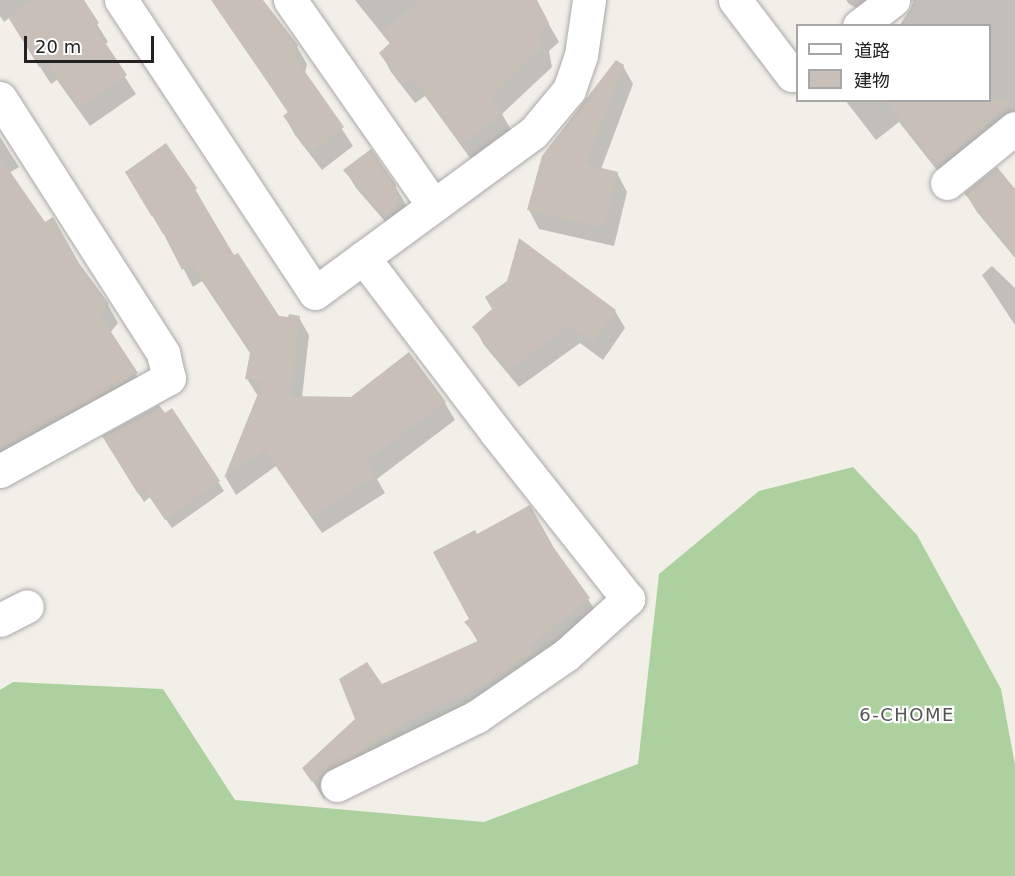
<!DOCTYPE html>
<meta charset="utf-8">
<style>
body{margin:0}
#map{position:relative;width:1015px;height:876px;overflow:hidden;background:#f2efe9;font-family:"DejaVu Sans","Noto Sans JP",sans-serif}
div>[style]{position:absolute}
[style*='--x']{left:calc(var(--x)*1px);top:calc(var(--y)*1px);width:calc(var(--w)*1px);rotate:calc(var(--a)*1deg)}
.forest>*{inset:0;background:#add19e}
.shadow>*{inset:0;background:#0003}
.building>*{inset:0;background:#c7bfb8}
.roads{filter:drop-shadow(0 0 2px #a9a9a9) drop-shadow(0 0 2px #a9a9a9)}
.minor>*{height:33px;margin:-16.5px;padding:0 16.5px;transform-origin:16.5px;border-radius:16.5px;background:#fff}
span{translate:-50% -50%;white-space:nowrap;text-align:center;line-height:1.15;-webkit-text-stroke:4.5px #fff;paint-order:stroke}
.neighbourhood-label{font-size:18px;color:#555;letter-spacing:1.5px}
.legend{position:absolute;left:796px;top:24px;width:195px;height:78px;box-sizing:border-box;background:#fff;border:2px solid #a7a7a7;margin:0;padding:8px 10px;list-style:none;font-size:18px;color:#222}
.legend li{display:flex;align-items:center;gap:12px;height:30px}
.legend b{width:30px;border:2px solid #a7a7a7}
.scale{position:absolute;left:24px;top:36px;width:130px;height:27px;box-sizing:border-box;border:3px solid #222;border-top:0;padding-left:8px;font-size:18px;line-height:21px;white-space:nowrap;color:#222;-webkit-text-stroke:4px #fff;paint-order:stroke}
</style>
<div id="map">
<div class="forest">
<i style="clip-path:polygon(853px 467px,917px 535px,1001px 689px,1015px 765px,1015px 876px,0 876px,0 690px,13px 682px,163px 689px,235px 800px,484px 822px,638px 764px,659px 574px,759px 491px)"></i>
</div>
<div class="shadow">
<i style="clip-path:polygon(0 0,82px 0,108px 42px,104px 45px,136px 94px,90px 126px,57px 80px,51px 84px,9px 18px,4px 22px,0 16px)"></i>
<i style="clip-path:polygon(214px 0,257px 0,296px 45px,307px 64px,305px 73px,353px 146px,322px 170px,295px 135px,285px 117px,289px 114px)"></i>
<i style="clip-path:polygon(355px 0,535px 0,559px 42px,549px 51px,552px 67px,502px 114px,513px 133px,473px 162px,425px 96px,415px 103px,391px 72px,381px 53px,391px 45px)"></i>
<i style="clip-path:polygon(846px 0,901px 0,874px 17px,849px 4px)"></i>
<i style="clip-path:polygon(909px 0,1015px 0,1015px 126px,948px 184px,899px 122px,876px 140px,845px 100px,990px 100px,990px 26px,899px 26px,911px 8px,913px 1px)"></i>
<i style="clip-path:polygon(623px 66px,633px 84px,601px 169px,617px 173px,627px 192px,614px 246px,539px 229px,529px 210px)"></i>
<i style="clip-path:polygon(0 137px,19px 167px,9px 173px,44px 224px,108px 305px,118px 323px,110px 333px,147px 392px,0 474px)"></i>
<i style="clip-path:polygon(345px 170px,395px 186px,406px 205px,406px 229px,397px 235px,356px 188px)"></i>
<i style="clip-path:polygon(127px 172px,195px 189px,234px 257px,278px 318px,299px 318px,309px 335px,302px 397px,445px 403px,455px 420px,377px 479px,385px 493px,322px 533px,276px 466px,236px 495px,226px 478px,258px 396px,247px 379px,251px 354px,202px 281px,193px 287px,165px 233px,163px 234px)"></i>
<i style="clip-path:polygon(1015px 188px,1015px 258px,977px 212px,966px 194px)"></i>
<i style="clip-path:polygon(992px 266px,1015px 288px,1015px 325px,982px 275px)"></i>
<i style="clip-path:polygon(493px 309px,615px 311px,625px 328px,603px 360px,580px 343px,519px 387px,484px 345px,474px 327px)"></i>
<i style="clip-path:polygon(172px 410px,224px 491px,172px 528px,150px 497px,144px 502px,109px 446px)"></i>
<i style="clip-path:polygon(476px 536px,554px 550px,600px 617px,339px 786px,324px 799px,304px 768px,356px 719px,381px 686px,478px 642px,466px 622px,471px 619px)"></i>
</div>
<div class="building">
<i style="clip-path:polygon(32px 0,84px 0,99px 23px,94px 26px,127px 75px,79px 109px,46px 62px,39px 67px,8px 17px)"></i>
<i style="clip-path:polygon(211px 0,263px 0,298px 45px,294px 56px,344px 127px,311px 153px,283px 116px,288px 112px)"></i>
<i style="clip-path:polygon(420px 0,537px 0,549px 23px,539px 32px,542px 48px,491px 96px,503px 114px,462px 145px,413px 79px,404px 86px,379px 53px,391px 42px,382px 31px)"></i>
<i style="clip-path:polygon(616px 60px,624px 65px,586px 164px,618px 172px,604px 228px,527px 210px,542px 156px)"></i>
<i style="clip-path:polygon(885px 100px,1014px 100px,937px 167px)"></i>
<i style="clip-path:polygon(166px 143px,197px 188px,195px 190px,234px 255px,238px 253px,279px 316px,288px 317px,289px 314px,300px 316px,291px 396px,351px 397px,409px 352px,446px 402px,365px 462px,377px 475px,311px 517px,265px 450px,224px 478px,263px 381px,245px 379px,250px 353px,191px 264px,182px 270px,154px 215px,152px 217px,125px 172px)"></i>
<i style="clip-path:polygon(371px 149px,396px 185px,397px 210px,386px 218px,343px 170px)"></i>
<i style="clip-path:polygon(0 157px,45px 222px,53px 217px,79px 263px,109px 304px,100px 315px,138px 373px,0 450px)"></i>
<i style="clip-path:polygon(997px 167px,1015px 189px,1015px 254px,964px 193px)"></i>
<i style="clip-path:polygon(519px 238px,616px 310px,593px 343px,569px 326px,508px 371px,472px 327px,492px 309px,485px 297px,507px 281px)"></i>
<i style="clip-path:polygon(159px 405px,165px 413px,172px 408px,220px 481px,165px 520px,144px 489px,138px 494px,102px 436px)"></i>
<i style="clip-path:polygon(530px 505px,554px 548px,590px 598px,530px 646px,534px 653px,473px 691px,416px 717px,353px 756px,329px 768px,312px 782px,302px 768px,355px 719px,339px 679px,367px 662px,382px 684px,480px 640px,464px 622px,469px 619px,433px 552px,475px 530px,477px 534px)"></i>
</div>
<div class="roads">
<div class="minor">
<i style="--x:121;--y:0;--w:351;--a:56.5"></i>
<i style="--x:315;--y:293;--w:270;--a:-36.3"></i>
<i style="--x:533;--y:133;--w:56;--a:-50.1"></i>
<i style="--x:569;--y:90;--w:37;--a:-71"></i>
<i style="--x:581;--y:55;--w:56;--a:-81.7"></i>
<i style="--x:290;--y:0;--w:250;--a:55.1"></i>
<i style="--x:735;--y:0;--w:94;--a:52.8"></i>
<i style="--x:792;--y:75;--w:7;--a:-34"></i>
<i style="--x:859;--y:26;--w:43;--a:-37.4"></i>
<i style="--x:0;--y:98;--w:303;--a:57.4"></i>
<i style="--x:163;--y:353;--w:26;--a:77"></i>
<i style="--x:169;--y:378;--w:193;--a:151.2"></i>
<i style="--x:947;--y:183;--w:87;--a:-39"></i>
<i style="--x:0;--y:620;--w:30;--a:-27"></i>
<i style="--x:337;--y:785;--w:155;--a:-26.1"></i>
<i style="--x:476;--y:717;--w:109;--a:-34.6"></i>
<i style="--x:566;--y:655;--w:84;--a:-42.1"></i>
<i style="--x:628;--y:599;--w:214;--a:-128.4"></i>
<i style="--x:495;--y:431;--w:218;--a:-127.2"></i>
</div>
</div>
<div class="neighbourhood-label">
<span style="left:907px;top:715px">6-CHOME</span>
</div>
<ul class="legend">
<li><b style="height:8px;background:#fff"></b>道路</li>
<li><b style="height:16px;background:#c7bfb8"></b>建物</li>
</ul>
<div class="scale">20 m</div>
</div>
